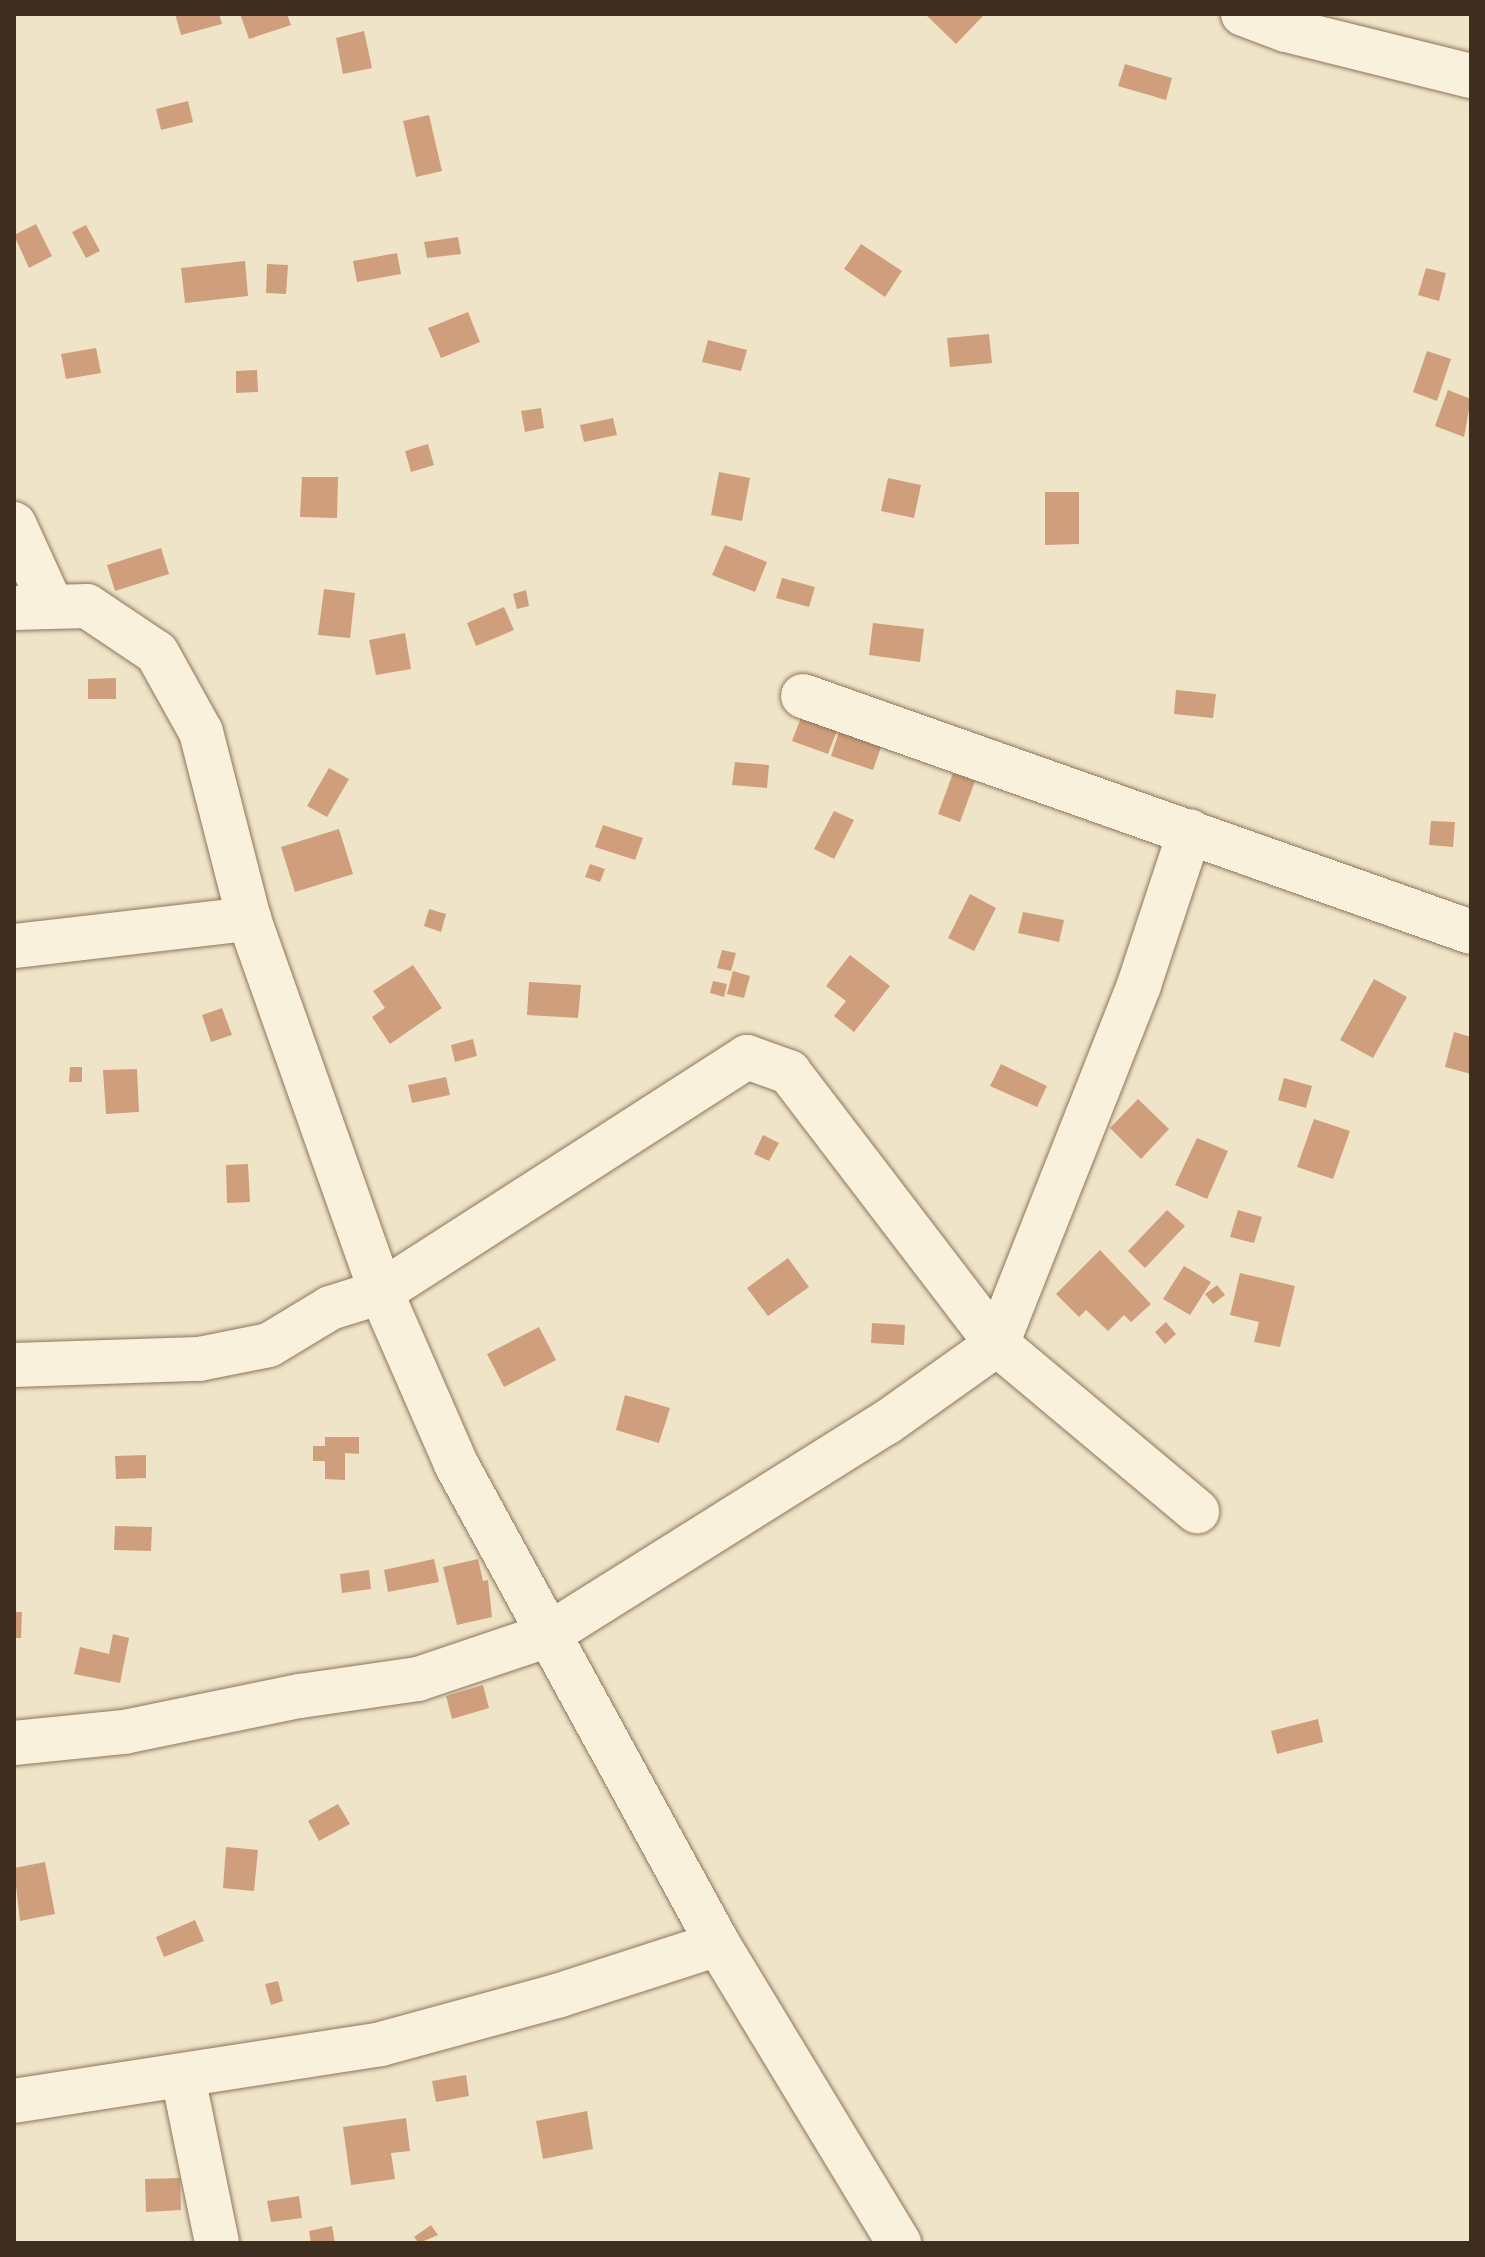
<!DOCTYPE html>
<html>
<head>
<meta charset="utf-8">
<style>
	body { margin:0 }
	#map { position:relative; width:1485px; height:2257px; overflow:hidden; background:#f0e4c8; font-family:Spectral,serif }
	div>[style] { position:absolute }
	.building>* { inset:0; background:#cf9f7d }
	.roads { filter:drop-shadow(0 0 2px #8d765c) drop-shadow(0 0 2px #8d765c) }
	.minor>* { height:44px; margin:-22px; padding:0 22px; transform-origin:22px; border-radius:22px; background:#faf1dc }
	span { translate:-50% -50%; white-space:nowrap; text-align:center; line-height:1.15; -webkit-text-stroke:6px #f7eed8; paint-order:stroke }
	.frame { position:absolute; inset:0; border:16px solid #3d2e20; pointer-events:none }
</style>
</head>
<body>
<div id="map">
	<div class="building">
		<div style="clip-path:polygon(175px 14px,219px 14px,222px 24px,181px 35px)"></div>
		<div style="clip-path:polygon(240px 14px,287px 14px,291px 25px,249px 39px)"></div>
		<div style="clip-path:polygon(925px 14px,985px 14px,956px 44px)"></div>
		<div style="clip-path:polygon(364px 31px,372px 68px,343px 74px,336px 38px)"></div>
		<div style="clip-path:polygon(1125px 64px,1172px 78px,1166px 100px,1118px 86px)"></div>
		<div style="clip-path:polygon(188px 101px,193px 122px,161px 130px,156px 109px)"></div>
		<div style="clip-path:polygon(429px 115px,442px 171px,416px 177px,403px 121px)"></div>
		<div style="clip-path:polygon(36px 224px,52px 256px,29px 268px,14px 235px)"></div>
		<div style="clip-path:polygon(86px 225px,100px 251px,86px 258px,72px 232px)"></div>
		<div style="clip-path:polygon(458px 237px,461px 254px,427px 258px,424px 242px)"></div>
		<div style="clip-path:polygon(861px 244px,902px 271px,885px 297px,844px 269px)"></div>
		<div style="clip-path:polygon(397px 253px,401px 274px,357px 282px,353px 261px)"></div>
		<div style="clip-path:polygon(245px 261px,248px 296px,185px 303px,181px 268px)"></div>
		<div style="clip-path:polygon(267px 264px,288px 265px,286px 294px,266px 293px)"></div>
		<div style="clip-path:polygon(1426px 268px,1446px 273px,1439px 301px,1418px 295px)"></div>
		<div style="clip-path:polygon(468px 312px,480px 342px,441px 358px,428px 328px)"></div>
		<div style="clip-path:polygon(989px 334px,992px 363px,950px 367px,947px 338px)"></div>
		<div style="clip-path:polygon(708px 340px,747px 350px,741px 371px,702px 362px)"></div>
		<div style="clip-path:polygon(96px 348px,101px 373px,66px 379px,61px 354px)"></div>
		<div style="clip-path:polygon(1427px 351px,1451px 359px,1437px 401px,1413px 392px)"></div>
		<div style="clip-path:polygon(257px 370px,258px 392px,236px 393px,236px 371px)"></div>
		<div style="clip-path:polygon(1448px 390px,1471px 399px,1464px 437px,1435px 426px)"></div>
		<div style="clip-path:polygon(541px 408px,544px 428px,525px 432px,521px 411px)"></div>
		<div style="clip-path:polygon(613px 418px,617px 435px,584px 442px,580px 425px)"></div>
		<div style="clip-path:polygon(428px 444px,434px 465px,411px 472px,405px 451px)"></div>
		<div style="clip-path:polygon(719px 472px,750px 478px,742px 521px,711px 515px)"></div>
		<div style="clip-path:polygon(302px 477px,338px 477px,337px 518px,300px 517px)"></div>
		<div style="clip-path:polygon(888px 478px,921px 485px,914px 518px,881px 511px)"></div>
		<div style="clip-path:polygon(1045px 492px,1079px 492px,1079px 544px,1045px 545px)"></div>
		<div style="clip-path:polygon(725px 545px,767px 562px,755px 592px,712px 575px)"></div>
		<div style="clip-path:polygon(161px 548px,169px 574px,115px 591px,107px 565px)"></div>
		<div style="clip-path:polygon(782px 578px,815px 587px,809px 607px,776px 598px)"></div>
		<div style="clip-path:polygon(324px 589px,355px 593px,350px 638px,318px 635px)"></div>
		<div style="clip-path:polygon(526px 590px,529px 606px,517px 609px,513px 594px)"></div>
		<div style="clip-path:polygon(504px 607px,514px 630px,476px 646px,467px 623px)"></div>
		<div style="clip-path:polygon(873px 623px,924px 629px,920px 662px,869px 655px)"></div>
		<div style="clip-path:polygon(405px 633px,411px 669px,376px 675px,369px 640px)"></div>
		<div style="clip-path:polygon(116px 678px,116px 699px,88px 699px,88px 679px)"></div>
		<div style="clip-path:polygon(1176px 690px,1216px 694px,1213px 718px,1174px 714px)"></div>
		<div style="clip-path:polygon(802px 715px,838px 728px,828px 754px,792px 741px)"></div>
		<div style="clip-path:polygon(839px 732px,881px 747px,873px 770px,831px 756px)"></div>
		<div style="clip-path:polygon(735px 762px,769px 765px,767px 788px,732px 785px)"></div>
		<div style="clip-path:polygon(329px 768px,349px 779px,327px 817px,307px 806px)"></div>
		<div style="clip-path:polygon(953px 773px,975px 781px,960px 822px,938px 814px)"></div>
		<div style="clip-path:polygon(834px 811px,854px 820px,834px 859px,814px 849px)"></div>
		<div style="clip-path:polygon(1431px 821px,1455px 822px,1453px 847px,1429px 845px)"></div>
		<div style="clip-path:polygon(603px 825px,643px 838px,635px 860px,595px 847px)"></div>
		<div style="clip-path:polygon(339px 829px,353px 874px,295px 892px,281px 847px)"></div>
		<div style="clip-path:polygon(590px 864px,605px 869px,600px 882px,585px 877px)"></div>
		<div style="clip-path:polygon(970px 894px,996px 908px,974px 951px,948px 938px)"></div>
		<div style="clip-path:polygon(429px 909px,446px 914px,441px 932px,424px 926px)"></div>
		<div style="clip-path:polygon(1023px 912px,1064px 920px,1059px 942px,1018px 933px)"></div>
		<div style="clip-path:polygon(722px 950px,736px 953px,731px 971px,717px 968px)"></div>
		<div style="clip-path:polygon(850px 955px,890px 986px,854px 1032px,834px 1016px,846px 1001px,826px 986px)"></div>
		<div style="clip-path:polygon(413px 965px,442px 1008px,390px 1044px,372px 1017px,385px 1008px,373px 991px)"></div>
		<div style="clip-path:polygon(733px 971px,750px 976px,744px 998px,727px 994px)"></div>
		<div style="clip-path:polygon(1374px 979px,1407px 997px,1373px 1058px,1340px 1040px)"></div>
		<div style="clip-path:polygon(713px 981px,727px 984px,724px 997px,710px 993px)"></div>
		<div style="clip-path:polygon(529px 982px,581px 985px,578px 1018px,527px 1015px)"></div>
		<div style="clip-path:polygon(222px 1008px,232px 1035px,211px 1042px,202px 1015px)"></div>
		<div style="clip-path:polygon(1454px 1032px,1471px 1037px,1471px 1074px,1445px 1067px)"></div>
		<div style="clip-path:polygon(473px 1039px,477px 1056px,455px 1062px,451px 1045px)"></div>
		<div style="clip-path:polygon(1001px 1064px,1047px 1086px,1037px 1107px,990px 1086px)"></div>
		<div style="clip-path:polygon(70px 1067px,82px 1067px,82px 1082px,69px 1082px)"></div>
		<div style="clip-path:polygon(137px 1069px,139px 1112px,106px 1114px,103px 1070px)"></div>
		<div style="clip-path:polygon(446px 1077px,450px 1095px,412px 1103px,408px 1085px)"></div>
		<div style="clip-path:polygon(1284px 1078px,1312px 1086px,1306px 1108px,1278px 1100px)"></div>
		<div style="clip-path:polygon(1138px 1099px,1169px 1129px,1141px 1159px,1110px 1128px)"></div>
		<div style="clip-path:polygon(1314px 1119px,1350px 1131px,1333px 1179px,1297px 1167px)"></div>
		<div style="clip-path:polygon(763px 1135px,779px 1143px,769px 1161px,754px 1154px)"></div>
		<div style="clip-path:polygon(1197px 1138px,1228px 1151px,1207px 1199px,1175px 1185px)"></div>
		<div style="clip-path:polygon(248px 1164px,250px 1202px,227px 1203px,226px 1165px)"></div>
		<div style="clip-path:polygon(1167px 1210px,1185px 1226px,1145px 1268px,1128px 1251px)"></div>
		<div style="clip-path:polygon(1238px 1210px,1262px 1217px,1254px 1243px,1230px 1237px)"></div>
		<div style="clip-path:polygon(1100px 1250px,1151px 1304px,1131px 1322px,1124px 1315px,1108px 1331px,1086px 1310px,1079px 1317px,1056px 1294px)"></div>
		<div style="clip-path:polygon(788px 1258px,809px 1287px,768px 1316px,747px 1288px)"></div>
		<div style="clip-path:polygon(1184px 1266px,1211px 1282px,1190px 1315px,1163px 1299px)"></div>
		<div style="clip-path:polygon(1240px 1273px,1295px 1286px,1280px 1347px,1254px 1342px,1259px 1322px,1230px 1315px)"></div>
		<div style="clip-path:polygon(1217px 1285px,1225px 1295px,1213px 1304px,1205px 1294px)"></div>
		<div style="clip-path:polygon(1166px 1322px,1176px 1334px,1165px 1344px,1155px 1332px)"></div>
		<div style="clip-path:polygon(872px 1323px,905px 1325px,904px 1345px,871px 1343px)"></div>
		<div style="clip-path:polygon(539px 1327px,556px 1360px,504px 1387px,487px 1354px)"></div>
		<div style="clip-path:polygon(625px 1395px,670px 1408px,659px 1443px,616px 1430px)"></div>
		<div style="clip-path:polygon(325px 1437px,359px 1437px,359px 1454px,345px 1453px,345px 1480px,325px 1479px,325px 1461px,313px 1461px,313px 1446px,325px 1446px)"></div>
		<div style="clip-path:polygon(146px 1455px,146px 1478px,116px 1479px,115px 1456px)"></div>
		<div style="clip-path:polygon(115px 1526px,152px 1527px,151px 1551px,114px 1550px)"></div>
		<div style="clip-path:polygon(434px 1559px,439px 1582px,388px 1592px,384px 1570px)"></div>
		<div style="clip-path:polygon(478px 1559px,483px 1581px,488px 1580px,492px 1617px,457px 1625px,443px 1567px)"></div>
		<div style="clip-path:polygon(369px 1570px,371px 1589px,342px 1593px,340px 1574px)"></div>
		<div style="clip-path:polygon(14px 1612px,22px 1612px,21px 1638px,14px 1638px)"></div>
		<div style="clip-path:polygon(113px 1634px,129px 1638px,120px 1683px,74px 1674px,80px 1647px,109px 1654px)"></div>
		<div style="clip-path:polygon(483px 1685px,489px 1708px,452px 1719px,446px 1696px)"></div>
		<div style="clip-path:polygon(1318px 1719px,1323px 1742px,1277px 1754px,1271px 1731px)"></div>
		<div style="clip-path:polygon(338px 1804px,350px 1824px,319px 1841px,308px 1821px)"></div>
		<div style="clip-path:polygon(226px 1847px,258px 1850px,254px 1891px,223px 1888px)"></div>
		<div style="clip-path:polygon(45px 1862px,55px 1914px,20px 1921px,14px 1868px)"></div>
		<div style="clip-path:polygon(195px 1920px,204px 1941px,164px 1957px,156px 1937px)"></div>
		<div style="clip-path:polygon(278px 1981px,283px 2001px,271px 2005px,265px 1984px)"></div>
		<div style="clip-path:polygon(466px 2075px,469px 2096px,436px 2102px,432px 2081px)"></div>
		<div style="clip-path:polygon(587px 2111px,593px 2149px,543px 2159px,536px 2121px)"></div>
		<div style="clip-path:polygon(406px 2118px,410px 2151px,391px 2153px,395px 2179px,351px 2185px,343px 2127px)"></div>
		<div style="clip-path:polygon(180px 2178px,181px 2210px,146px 2212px,145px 2179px)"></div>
		<div style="clip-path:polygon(299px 2196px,302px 2218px,271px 2222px,267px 2201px)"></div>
		<div style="clip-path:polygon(431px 2225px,438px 2235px,419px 2243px,414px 2237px)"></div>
		<div style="clip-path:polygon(332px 2226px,335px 2243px,311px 2243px,309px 2231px)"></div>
	</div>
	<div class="roads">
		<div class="minor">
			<div style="left:1243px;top:14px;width:46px;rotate:20.4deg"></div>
			<div style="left:1286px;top:30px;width:191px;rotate:14deg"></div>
			<div style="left:14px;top:524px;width:91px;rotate:65.4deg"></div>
			<div style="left:14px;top:608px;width:73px;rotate:-1.6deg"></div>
			<div style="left:87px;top:606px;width:84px;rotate:33.9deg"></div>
			<div style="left:157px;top:653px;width:90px;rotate:60.9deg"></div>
			<div style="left:201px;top:732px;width:193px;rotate:75.6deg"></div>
			<div style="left:249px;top:919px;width:396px;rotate:70.5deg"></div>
			<div style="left:381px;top:1292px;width:188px;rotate:66.4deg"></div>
			<div style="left:456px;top:1464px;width:547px;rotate:61.37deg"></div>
			<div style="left:718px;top:1944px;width:350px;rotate:58.8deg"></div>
			<div style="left:803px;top:696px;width:708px;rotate:19.46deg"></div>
			<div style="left:14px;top:946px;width:237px;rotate:-6.6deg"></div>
			<div style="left:14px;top:1365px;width:185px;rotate:-1.9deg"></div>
			<div style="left:199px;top:1359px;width:71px;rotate:-11.3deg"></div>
			<div style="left:269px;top:1345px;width:71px;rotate:-31.2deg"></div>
			<div style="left:330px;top:1308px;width:53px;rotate:-17.4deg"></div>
			<div style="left:381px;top:1292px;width:435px;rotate:-32.7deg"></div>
			<div style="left:747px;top:1057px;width:45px;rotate:19.7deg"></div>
			<div style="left:789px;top:1072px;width:342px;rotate:52.6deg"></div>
			<div style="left:997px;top:1344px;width:261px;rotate:39.9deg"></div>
			<div style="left:14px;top:1743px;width:111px;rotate:-5.7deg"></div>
			<div style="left:124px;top:1732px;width:180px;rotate:-11.6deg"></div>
			<div style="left:300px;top:1696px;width:119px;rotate:-8.2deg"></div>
			<div style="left:418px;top:1679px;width:135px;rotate:-18.6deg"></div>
			<div style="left:546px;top:1636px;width:401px;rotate:-32.1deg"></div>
			<div style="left:886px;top:1423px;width:136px;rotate:-35.4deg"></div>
			<div style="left:997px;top:1344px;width:386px;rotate:-68.4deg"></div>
			<div style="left:1139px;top:985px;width:162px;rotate:-71.7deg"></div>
			<div style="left:183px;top:2077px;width:169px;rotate:78.4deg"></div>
			<div style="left:14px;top:2101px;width:371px;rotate:-8.8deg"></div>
			<div style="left:381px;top:2044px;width:182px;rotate:-15.3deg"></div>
			<div style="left:557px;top:1996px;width:169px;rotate:-17.9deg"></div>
		</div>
	</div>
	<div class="frame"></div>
</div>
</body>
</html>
